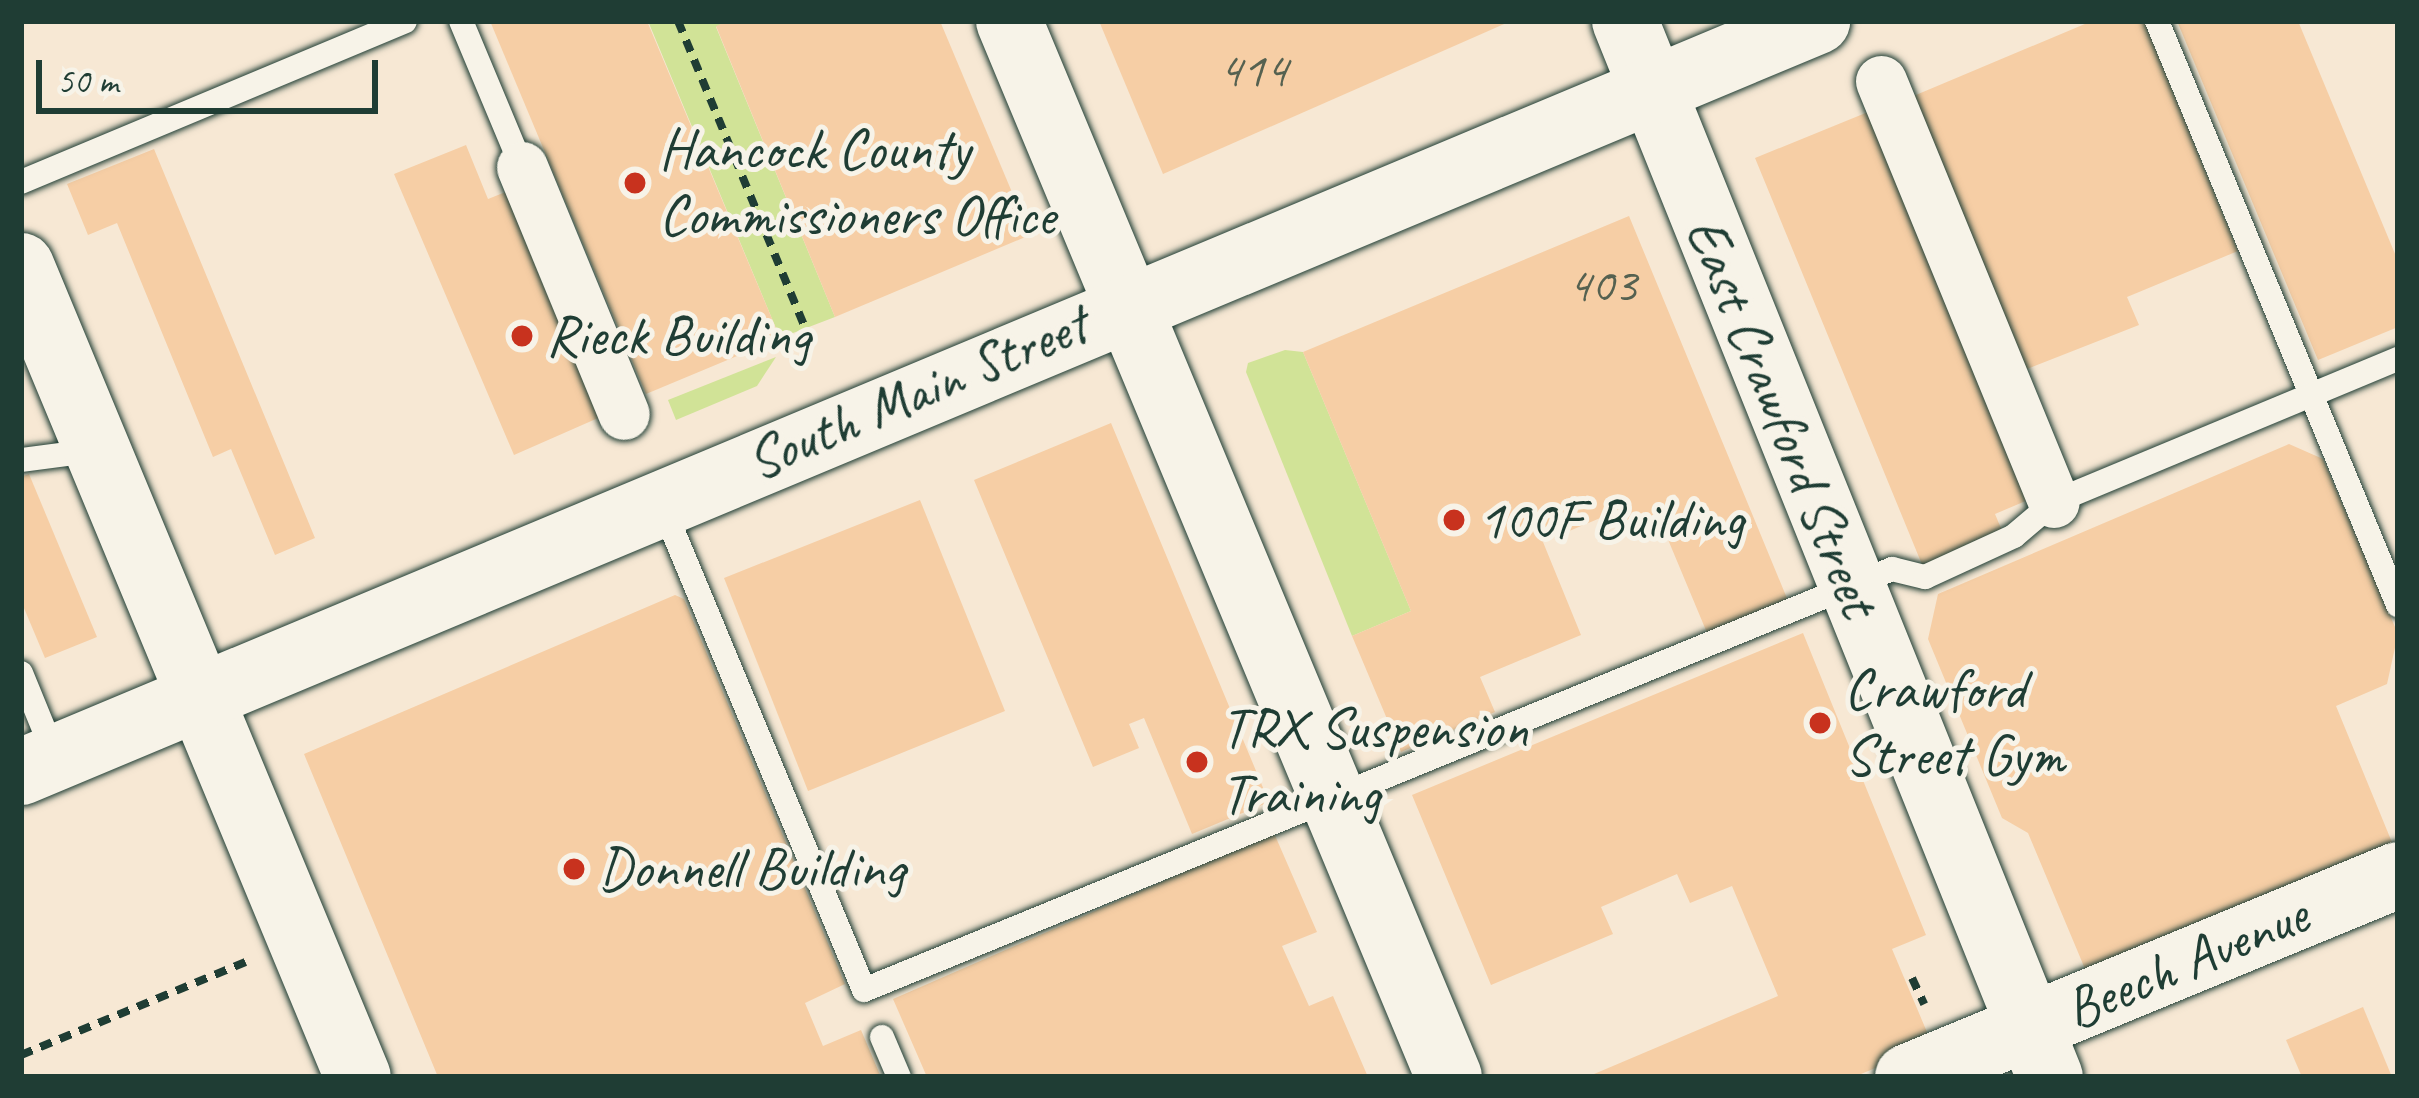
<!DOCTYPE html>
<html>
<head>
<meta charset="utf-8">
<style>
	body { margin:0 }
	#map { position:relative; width:2419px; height:1098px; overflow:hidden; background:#f7f3e8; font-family:Caveat,sans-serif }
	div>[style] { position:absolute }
	.built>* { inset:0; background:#f7e8d4 }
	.green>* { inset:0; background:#d1e397 }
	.building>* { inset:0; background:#f6cea5 }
	.path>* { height:8px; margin-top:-4px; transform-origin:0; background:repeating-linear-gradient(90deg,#1f3d34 0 12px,transparent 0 21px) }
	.roads { filter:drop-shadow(0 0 3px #1f3d34) drop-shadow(0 0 3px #1f3d34) }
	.lane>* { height:24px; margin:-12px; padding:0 12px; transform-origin:12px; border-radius:12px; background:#f7f3e8 }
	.street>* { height:51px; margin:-25.5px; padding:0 25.5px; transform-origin:25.5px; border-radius:25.5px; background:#f7f3e8 }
	.secondary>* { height:66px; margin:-33px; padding:0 33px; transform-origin:33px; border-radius:33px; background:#f7f3e8 }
	.primary>* { height:66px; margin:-33px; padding:0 33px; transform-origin:33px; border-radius:33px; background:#f7f3e8 }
	.dots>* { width:33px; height:33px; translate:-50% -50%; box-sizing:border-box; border:6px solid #f7f3e8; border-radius:50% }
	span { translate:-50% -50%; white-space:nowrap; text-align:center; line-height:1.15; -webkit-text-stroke:10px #f7f3e8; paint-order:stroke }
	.number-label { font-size:51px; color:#556150 }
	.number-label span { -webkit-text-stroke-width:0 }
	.poi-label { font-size:57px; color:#1f3d34 }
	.left { translate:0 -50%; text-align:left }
	.street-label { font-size:57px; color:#1f3d34 }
	.frame { position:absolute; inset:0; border:24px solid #1f3d34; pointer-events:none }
	.scale { position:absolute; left:36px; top:60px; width:342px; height:54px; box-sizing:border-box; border:6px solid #1f3d34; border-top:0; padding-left:15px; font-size:36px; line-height:42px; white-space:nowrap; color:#1f3d34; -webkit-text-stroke:9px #f7f3e8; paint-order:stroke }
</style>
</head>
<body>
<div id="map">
	<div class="built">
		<div style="clip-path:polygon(21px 21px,2398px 21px,2398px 1077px,21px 1077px)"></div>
	</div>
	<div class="green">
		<div style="clip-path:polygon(648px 21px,728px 21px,716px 27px,835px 317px,780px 338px)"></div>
		<div style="clip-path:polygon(1285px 350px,1303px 352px,1411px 611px,1352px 636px,1246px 372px,1248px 363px)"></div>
		<div style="clip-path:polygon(776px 357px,757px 386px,676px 420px,668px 400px)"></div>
	</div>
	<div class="building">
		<div style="clip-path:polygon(490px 21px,647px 21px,780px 338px,646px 394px)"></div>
		<div style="clip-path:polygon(728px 21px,940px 21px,1030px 235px,835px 317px,716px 26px)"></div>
		<div style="clip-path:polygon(1099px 21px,1511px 21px,1163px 174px)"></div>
		<div style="clip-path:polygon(2092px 21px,2144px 21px,2238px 251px,2127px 297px,2139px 325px,2017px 373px,1904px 100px)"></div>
		<div style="clip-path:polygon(2177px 21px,2298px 21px,2398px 261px,2398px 327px,2318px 360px)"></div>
		<div style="clip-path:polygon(1868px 112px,2028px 500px,1995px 514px,2003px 533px,1923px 567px,1755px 158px)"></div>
		<div style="clip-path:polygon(466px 145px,488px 199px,521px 186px,614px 411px,514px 455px,394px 174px)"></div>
		<div style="clip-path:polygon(154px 149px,315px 538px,275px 555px,231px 449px,213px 457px,117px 223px,88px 235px,67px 184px)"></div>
		<div style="clip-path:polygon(1629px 216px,1791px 608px,1710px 640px,1659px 518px,1626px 531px,1617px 511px,1543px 542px,1581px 635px,1480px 677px,1495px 712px,1401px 752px,1352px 636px,1411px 611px,1303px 352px)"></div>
		<div style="clip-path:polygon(1111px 423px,1269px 802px,1192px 834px,1144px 718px,1129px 724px,1139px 748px,1093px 767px,974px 480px)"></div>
		<div style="clip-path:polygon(2289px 444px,2323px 459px,2398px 634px,2387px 684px,2336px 706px,2398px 857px,2093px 988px,2028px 833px,2002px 818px,1928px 639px,1938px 594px)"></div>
		<div style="clip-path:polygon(29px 474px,97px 637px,45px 658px,21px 601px,21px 477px)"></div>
		<div style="clip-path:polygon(920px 500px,1005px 711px,808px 791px,724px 578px)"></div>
		<div style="clip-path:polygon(675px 595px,684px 599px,845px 984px,805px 1003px,823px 1046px,861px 1030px,881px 1077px,438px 1077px,304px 754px)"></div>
		<div style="clip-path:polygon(1803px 633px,1926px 935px,1892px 949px,1932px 1044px,1854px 1077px,1587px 1077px,1778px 996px,1732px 886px,1690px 903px,1677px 874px,1601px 907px,1613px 934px,1491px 985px,1412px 795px)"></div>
		<div style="clip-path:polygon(1274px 833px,1317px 932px,1282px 946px,1309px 1006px,1333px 996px,1368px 1077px,927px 1077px,893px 999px)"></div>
		<div style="clip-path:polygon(2363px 1007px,2392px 1077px,2302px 1077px,2286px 1040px)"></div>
	</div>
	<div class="path">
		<div style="left:678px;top:21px;width:340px;rotate:67.5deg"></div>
		<div style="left:1912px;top:978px;width:29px;rotate:65deg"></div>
		<div style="left:21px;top:1055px;width:243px;rotate:-22.5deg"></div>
	</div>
	<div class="roads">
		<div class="lane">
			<div style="left:461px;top:21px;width:158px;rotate:67.3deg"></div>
			<div style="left:2157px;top:21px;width:632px;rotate:67.58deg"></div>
			<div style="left:21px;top:182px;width:416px;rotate:-22.7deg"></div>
			<div style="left:21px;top:460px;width:70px;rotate:-7.4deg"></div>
			<div style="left:662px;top:505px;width:525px;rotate:67.39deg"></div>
			<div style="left:864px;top:990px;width:1111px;rotate:-22.27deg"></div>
			<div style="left:1892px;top:569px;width:34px;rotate:14deg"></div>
			<div style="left:1925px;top:577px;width:98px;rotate:-24.7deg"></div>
			<div style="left:2014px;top:536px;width:52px;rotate:-40.4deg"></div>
			<div style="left:2054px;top:502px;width:373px;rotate:-22.6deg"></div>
			<div style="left:21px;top:673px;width:87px;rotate:67.8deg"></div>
			<div style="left:882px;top:1037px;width:43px;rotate:67deg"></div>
		</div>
		<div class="street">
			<div style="left:1881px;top:81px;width:455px;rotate:67.7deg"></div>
			<div style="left:522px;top:167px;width:267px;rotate:67.6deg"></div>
		</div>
		<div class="secondary">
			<div style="left:1009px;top:21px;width:1144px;rotate:67.38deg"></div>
			<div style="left:1625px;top:21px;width:1138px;rotate:68.08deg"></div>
			<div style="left:21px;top:266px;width:878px;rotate:67.44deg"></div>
			<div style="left:1908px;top:1077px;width:530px;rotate:-22.4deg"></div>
		</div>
		<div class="primary">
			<div style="left:21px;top:772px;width:1947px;rotate:-22.69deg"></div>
		</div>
	</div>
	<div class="dots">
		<div style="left:635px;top:183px;background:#c8321e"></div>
		<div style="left:522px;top:336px;background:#c8321e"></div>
		<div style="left:1454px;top:520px;background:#c8321e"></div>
		<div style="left:1820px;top:723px;background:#c8321e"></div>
		<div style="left:1197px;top:762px;background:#c8321e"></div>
		<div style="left:574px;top:869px;background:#c8321e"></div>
	</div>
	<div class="number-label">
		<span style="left:1253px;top:69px">414</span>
		<span style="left:1602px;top:284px">403</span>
	</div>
	<div class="poi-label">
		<span class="left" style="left:659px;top:183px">Hancock County<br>Commissioners Office</span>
		<span class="left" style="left:546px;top:336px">Rieck Building</span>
		<span class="left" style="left:1478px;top:520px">100F Building</span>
		<span class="left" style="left:1844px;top:723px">Crawford<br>Street Gym</span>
		<span class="left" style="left:1221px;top:762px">TRX Suspension<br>Training</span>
		<span class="left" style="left:598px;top:869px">Donnell Building</span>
	</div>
	<div class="street-label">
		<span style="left:917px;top:393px;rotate:-23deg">South Main Street</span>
		<span style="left:1782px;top:417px;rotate:68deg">East Crawford Street</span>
		<span style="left:2186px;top:962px;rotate:-23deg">Beech Avenue</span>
	</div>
	<div class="frame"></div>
	<div class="scale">50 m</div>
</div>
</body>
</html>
